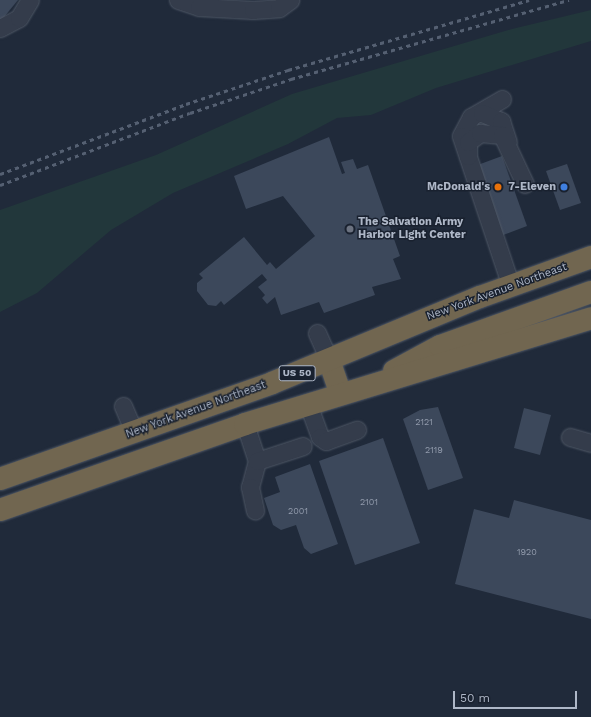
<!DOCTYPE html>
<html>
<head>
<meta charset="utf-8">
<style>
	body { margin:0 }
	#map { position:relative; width:591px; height:717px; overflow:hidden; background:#202a3a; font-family:"Work Sans",sans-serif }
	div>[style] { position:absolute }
	.green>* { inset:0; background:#22373b }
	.building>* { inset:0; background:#3c485b }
	.roads { filter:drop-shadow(0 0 1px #4e5765) drop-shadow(0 0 1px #4e5765) }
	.minor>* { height:17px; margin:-8.5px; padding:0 8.5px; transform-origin:8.5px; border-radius:8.5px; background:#343c4b }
	.highway>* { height:22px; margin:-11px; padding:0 11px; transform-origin:11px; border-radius:11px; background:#716650 }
	.rail>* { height:3px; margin-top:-1.5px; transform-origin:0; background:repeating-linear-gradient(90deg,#556072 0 4px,transparent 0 8px) }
	.dots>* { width:11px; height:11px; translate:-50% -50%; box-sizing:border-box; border:2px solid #19212f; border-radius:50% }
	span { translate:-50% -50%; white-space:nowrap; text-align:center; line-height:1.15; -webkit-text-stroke:3px #19212f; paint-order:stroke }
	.number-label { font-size:9px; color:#929bac }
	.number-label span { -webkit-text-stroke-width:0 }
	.shield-label span { padding:1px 3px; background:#19212f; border:1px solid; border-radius:3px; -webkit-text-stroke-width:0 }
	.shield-label { font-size:10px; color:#aeb7c7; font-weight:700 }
	.poi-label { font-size:11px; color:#aeb7c7; font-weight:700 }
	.right { translate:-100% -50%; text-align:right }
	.left { translate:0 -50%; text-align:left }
	.street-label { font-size:11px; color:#aeb7c7 }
	.scale { position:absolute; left:453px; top:691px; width:124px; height:18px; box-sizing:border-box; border:2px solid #aeb7c7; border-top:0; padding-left:5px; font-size:12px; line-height:14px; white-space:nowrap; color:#aeb7c7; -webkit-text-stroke:3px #19212f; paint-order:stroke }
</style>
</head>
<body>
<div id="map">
	<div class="green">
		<div style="clip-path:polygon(591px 10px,591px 41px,436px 88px,371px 115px,337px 118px,288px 144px,173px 193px,111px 230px,37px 293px,0 312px,0 210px,156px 155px,292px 94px,512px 29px)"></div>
	</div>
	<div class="building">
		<div style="clip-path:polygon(0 0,18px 0,0 22px)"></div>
		<div style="clip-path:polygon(329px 137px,342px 174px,345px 173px,341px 162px,353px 159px,357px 169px,368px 165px,400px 256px,393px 259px,401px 279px,372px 287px,375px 295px,324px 313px,319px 302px,281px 315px,275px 297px,267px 304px,262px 298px,265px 295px,258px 287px,267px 280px,262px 274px,224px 305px,221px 301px,216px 306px,208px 305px,197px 291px,197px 283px,203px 278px,199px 274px,244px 237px,267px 265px,270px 262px,276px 269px,315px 236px,283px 196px,246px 209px,234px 176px)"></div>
		<div style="clip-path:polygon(502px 156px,527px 226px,503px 235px,475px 166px)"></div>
		<div style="clip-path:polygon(567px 164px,581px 203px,560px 210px,546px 171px)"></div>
		<div style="clip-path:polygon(438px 407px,463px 478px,428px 490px,403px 419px,420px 410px)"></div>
		<div style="clip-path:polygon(524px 408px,551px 415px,540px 455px,514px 448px)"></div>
		<div style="clip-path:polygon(383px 438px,420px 543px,355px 565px,319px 461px)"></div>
		<div style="clip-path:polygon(310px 464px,338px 544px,311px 554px,304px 548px,296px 525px,281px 530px,273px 525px,264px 498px,280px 492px,275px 477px)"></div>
		<div style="clip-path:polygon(514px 500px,591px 520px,591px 619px,455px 584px,474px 509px,509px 518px)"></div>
	</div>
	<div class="roads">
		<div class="minor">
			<div style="left:178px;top:0;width:22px;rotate:18deg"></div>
			<div style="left:199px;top:7px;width:54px;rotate:3.2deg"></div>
			<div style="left:253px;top:10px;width:26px;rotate:-4deg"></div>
			<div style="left:279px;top:8px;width:14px;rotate:-36deg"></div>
			<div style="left:0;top:28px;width:21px;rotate:-28deg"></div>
			<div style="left:19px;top:18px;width:21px;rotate:-59deg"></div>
			<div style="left:502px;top:99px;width:36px;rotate:150deg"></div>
			<div style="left:471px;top:117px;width:21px;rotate:118deg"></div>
			<div style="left:461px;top:136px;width:158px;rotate:71.6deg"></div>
			<div style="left:482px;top:113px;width:21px;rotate:23deg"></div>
			<div style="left:501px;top:121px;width:22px;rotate:72deg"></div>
			<div style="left:468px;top:156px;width:14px;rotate:-90deg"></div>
			<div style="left:468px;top:142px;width:15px;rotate:-37deg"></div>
			<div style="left:480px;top:133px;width:22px;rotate:5deg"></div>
			<div style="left:502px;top:135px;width:54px;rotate:64.9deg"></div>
			<div style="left:317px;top:333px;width:30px;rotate:66deg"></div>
			<div style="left:308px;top:404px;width:35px;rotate:70deg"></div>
			<div style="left:320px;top:437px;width:7px;rotate:34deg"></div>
			<div style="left:326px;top:441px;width:33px;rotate:-20deg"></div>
			<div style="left:123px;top:406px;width:28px;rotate:67deg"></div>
			<div style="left:245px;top:424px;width:39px;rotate:72deg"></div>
			<div style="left:257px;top:461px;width:27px;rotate:105deg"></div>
			<div style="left:250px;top:487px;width:24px;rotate:78deg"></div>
			<div style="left:570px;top:437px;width:22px;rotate:16deg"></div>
			<div style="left:257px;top:461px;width:48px;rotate:-18.1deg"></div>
		</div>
		<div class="highway">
			<div style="left:329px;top:360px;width:36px;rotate:71deg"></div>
			<div style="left:394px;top:371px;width:52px;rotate:-28.5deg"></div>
			<div style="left:440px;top:346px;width:160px;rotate:-19.7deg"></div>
			<div style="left:0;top:479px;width:288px;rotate:-19.4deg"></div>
			<div style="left:272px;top:383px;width:225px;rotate:-22.5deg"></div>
			<div style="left:480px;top:297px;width:118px;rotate:-19.8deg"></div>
			<div style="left:0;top:510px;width:260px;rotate:-19.3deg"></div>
			<div style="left:245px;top:424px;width:362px;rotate:-17deg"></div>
		</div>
	</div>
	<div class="rail">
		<div style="left:0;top:174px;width:199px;rotate:-20.6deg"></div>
		<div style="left:186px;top:104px;width:108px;rotate:-18.4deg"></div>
		<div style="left:288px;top:70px;width:251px;rotate:-16.2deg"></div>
		<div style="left:0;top:185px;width:203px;rotate:-20.8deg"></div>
		<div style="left:190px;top:113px;width:107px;rotate:-18.6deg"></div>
		<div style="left:291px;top:79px;width:289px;rotate:-15.9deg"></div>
	</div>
	<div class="dots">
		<div style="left:498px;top:187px;background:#e8710a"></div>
		<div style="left:564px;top:187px;background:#3f7fe0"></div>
		<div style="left:350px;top:229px;background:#6b7280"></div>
	</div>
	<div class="number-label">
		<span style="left:424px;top:422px">2121</span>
		<span style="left:434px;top:450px">2119</span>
		<span style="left:369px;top:502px">2101</span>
		<span style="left:298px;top:511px">2001</span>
		<span style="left:527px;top:552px">1920</span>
	</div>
	<div class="shield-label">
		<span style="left:297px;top:373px">US 50</span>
	</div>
	<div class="poi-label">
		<span class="right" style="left:490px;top:187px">McDonald's</span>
		<span class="right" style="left:556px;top:187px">7-Eleven</span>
		<span class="left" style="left:358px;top:229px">The Salvation Army<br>Harbor Light Center</span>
	</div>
	<div class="street-label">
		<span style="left:497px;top:292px;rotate:-20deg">New York Avenue Northeast</span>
		<span style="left:196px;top:410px;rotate:-20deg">New York Avenue Northeast</span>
	</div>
	<div class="scale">50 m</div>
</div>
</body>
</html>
